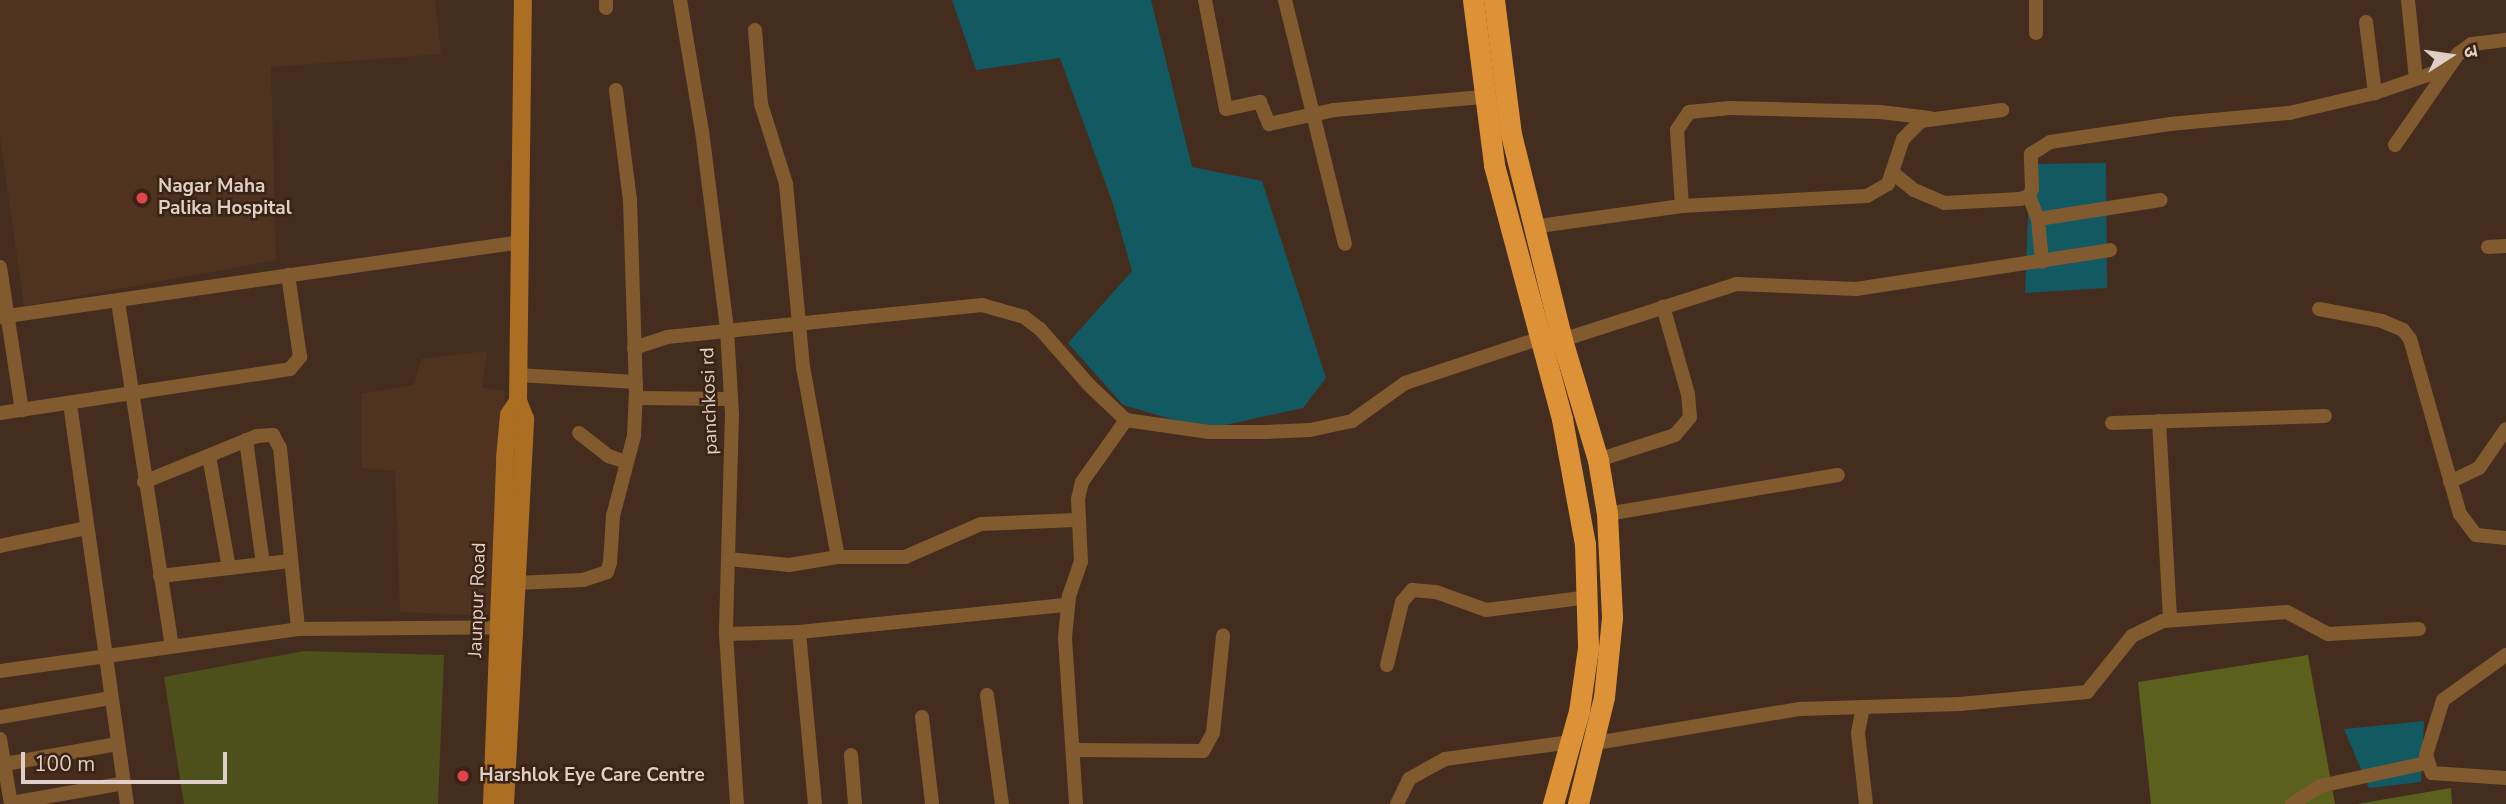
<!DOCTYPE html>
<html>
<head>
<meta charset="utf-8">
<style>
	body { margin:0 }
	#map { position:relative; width:2506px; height:804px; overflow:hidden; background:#442d1e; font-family:"Nunito Sans","Noto Sans Devanagari",sans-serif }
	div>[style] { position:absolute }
	.built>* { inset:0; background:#503220 }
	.green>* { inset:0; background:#4d501b }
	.forest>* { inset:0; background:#5c601d }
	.water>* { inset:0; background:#125962 }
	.street>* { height:14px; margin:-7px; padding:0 7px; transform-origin:7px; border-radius:7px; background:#815a30 }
	.secondary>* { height:18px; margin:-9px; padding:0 9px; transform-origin:9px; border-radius:9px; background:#ac6e23 }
	.highway>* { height:21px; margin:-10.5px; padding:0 10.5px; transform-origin:10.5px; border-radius:10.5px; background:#de9238 }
	.dots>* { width:19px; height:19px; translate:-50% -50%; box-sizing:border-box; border:4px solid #3a2314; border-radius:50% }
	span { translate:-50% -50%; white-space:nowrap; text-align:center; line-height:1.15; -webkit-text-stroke:5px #3a2314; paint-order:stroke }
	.poi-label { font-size:19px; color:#dfcfc6; font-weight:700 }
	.left { translate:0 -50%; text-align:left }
	.street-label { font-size:19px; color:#dfcfc6 }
	.north { position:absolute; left:2415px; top:21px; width:70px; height:70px; -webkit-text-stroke:5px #3a2314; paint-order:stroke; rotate:78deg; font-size:19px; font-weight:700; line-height:28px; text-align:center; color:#dfcfc6 }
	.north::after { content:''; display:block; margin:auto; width:24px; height:32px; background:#dfcfc6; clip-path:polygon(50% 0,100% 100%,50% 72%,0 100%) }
	.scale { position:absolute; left:21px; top:752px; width:206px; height:32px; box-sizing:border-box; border:4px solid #dfcfc6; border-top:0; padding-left:9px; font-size:21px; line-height:24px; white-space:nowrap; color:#dfcfc6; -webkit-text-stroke:5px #3a2314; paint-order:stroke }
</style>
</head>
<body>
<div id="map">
	<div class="built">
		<div style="clip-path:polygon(0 0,435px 0,441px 54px,271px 67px,276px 260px,24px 306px,0 137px)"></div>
		<div style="clip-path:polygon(487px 351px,482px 388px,505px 391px,492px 616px,400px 612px,395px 471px,362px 468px,361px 394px,414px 385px,421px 359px)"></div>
	</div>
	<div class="green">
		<div style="clip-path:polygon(304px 651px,444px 655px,438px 804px,184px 804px,164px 677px)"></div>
	</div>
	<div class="forest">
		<div style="clip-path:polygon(2308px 655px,2335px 804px,2151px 804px,2138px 682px)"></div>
		<div style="clip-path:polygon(2451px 788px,2452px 804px,2357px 804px)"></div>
	</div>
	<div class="water">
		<div style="clip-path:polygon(952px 0,1151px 0,1192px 167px,1262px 181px,1326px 378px,1303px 408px,1206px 429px,1123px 405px,1068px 343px,1132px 271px,1113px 204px,1060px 58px,976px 70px)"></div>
		<div style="clip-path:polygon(2106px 163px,2107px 288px,2025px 293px,2030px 164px)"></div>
		<div style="clip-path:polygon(2424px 721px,2421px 782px,2369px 788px,2344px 729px)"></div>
	</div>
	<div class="street">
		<div style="left:606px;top:0;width:8px;rotate:90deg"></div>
		<div style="left:680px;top:0;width:133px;rotate:80.5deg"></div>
		<div style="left:702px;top:131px;width:201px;rotate:82.8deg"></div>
		<div style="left:727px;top:330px;width:84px;rotate:86.6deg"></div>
		<div style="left:732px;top:414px;width:220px;rotate:91.6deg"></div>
		<div style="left:726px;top:634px;width:170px;rotate:86.3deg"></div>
		<div style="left:1205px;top:0;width:111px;rotate:79.1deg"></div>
		<div style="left:1226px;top:109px;width:35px;rotate:-12deg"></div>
		<div style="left:1260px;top:102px;width:24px;rotate:68deg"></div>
		<div style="left:1269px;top:124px;width:66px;rotate:-12.2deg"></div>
		<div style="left:1334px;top:110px;width:149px;rotate:-5deg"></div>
		<div style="left:1285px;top:0;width:251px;rotate:76.2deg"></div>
		<div style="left:2408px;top:0;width:79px;rotate:84.2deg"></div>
		<div style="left:2366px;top:22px;width:72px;rotate:82.8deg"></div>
		<div style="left:755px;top:30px;width:74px;rotate:85.4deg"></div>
		<div style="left:761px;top:104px;width:84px;rotate:72.6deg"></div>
		<div style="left:786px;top:184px;width:184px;rotate:84.7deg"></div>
		<div style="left:803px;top:367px;width:193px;rotate:79.6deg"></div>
		<div style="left:2036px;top:33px;width:33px;rotate:-90deg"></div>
		<div style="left:2395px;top:145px;width:111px;rotate:-55.3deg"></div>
		<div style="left:2458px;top:54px;width:17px;rotate:-36deg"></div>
		<div style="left:2472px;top:44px;width:34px;rotate:-7deg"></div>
		<div style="left:1893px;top:173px;width:27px;rotate:39deg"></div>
		<div style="left:1914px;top:190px;width:33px;rotate:23deg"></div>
		<div style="left:1944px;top:203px;width:76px;rotate:-3deg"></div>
		<div style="left:2020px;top:199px;width:9px;rotate:-18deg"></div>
		<div style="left:2029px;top:196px;width:8px;rotate:-67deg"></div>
		<div style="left:2032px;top:189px;width:35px;rotate:-92deg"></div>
		<div style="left:2031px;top:154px;width:22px;rotate:-32deg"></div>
		<div style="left:2050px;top:142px;width:121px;rotate:-8.5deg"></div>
		<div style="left:2170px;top:124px;width:120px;rotate:-5.3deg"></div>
		<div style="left:2289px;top:113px;width:88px;rotate:-13.1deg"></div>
		<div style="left:2375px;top:93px;width:77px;rotate:-18.9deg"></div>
		<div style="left:2029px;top:196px;width:25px;rotate:69deg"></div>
		<div style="left:2038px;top:219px;width:43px;rotate:84.7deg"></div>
		<div style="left:1682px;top:206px;width:76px;rotate:-93.8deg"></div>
		<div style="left:1677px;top:130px;width:22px;rotate:-56deg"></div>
		<div style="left:1689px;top:112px;width:41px;rotate:-5.6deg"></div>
		<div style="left:1730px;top:108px;width:150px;rotate:1.5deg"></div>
		<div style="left:1880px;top:112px;width:50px;rotate:6.8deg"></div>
		<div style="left:2038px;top:219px;width:124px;rotate:-8.8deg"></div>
		<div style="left:1532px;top:227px;width:151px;rotate:-8deg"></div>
		<div style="left:1682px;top:206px;width:185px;rotate:-3.1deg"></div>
		<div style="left:1867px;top:196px;width:24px;rotate:-30deg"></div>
		<div style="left:1888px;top:184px;width:47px;rotate:-71.6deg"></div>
		<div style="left:1903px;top:139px;width:25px;rotate:-45deg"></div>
		<div style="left:1921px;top:121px;width:82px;rotate:-7.7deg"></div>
		<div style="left:2488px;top:247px;width:18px;rotate:-3deg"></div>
		<div style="left:0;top:267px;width:145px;rotate:81.3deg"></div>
		<div style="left:118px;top:302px;width:348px;rotate:81.1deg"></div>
		<div style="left:2319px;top:309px;width:64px;rotate:10.8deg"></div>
		<div style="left:2382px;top:321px;width:23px;rotate:23deg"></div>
		<div style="left:2403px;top:330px;width:11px;rotate:52deg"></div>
		<div style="left:2410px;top:339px;width:182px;rotate:74.1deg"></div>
		<div style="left:2460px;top:514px;width:26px;rotate:53deg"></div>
		<div style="left:2476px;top:535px;width:30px;rotate:6deg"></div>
		<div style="left:0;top:317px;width:526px;rotate:-8.19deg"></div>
		<div style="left:1562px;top:340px;width:183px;rotate:-17.8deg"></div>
		<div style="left:1736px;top:284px;width:120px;rotate:2.4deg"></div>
		<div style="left:1856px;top:289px;width:257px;rotate:-8.7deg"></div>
		<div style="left:634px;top:348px;width:35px;rotate:-18deg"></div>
		<div style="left:667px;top:337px;width:317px;rotate:-5.8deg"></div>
		<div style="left:982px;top:305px;width:44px;rotate:15.9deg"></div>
		<div style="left:1024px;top:317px;width:20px;rotate:37deg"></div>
		<div style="left:1040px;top:329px;width:74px;rotate:48.8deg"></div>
		<div style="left:1089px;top:385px;width:51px;rotate:43.4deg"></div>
		<div style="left:1126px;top:420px;width:84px;rotate:8.2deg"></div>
		<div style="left:1209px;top:432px;width:57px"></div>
		<div style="left:1266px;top:432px;width:44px;rotate:-2.6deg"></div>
		<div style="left:1310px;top:430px;width:43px;rotate:-12.1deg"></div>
		<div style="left:1352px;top:421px;width:65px;rotate:-35.6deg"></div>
		<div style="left:1405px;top:383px;width:140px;rotate:-18.3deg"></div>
		<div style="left:518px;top:375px;width:118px;rotate:3.4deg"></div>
		<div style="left:636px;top:398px;width:95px;rotate:0.6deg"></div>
		<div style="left:70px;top:404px;width:404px;rotate:81.9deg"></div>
		<div style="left:0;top:413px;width:293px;rotate:-8.6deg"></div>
		<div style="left:290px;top:369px;width:16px;rotate:-50deg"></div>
		<div style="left:300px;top:357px;width:83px;rotate:-98.3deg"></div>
		<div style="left:2159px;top:421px;width:199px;rotate:86.8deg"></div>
		<div style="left:2112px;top:423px;width:213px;rotate:-1.9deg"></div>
		<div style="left:579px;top:433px;width:37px;rotate:38deg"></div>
		<div style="left:608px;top:456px;width:19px;rotate:18deg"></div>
		<div style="left:246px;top:440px;width:125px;rotate:82.2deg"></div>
		<div style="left:209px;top:456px;width:114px;rotate:79.9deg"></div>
		<div style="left:1598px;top:460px;width:81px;rotate:-18deg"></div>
		<div style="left:1675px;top:435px;width:23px;rotate:-50deg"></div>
		<div style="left:1690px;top:417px;width:23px;rotate:-95deg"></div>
		<div style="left:1688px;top:394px;width:91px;rotate:-105.9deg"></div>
		<div style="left:144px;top:482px;width:122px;rotate:-22.2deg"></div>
		<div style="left:257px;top:436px;width:16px;rotate:-4deg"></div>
		<div style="left:273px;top:435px;width:15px;rotate:62deg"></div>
		<div style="left:280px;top:448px;width:182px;rotate:84.3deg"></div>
		<div style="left:2450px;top:482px;width:32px;rotate:-26deg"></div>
		<div style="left:2479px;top:468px;width:47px;rotate:-55.3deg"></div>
		<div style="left:1607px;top:514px;width:234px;rotate:-9.6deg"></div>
		<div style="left:0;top:546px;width:89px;rotate:-11.7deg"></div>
		<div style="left:728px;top:559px;width:61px;rotate:5.6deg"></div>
		<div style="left:789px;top:565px;width:50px;rotate:-9.3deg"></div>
		<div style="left:838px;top:557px;width:67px"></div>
		<div style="left:905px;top:557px;width:83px;rotate:-23.5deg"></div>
		<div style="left:981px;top:524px;width:95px;rotate:-2.4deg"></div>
		<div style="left:160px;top:576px;width:131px;rotate:-6.6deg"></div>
		<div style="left:516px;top:583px;width:67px;rotate:-2.6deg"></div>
		<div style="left:583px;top:580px;width:25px;rotate:-18deg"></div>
		<div style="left:607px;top:572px;width:9px;rotate:-72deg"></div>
		<div style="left:610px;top:563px;width:47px;rotate:-86.3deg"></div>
		<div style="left:613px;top:516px;width:83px;rotate:-75.3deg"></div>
		<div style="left:634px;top:436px;width:45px;rotate:-87.5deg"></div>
		<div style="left:636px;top:391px;width:191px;rotate:-91.8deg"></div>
		<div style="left:630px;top:200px;width:111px;rotate:-97.3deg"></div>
		<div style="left:799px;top:632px;width:173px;rotate:84.7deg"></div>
		<div style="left:726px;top:634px;width:73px;rotate:-1.6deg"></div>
		<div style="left:799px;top:632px;width:269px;rotate:-5.8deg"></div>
		<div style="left:2506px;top:655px;width:77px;rotate:144.5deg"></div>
		<div style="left:2443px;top:700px;width:58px;rotate:107.2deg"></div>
		<div style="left:2426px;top:755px;width:19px;rotate:72deg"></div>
		<div style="left:2432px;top:773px;width:74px;rotate:3.9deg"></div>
		<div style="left:1387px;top:665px;width:65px;rotate:-76.6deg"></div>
		<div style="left:1402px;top:602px;width:16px;rotate:-50deg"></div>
		<div style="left:1412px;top:590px;width:24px;rotate:5deg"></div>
		<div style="left:1436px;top:592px;width:53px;rotate:19.8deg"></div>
		<div style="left:1486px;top:610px;width:104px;rotate:-7.2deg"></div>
		<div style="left:0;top:671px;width:301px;rotate:-8deg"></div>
		<div style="left:298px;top:629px;width:209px;rotate:-0.5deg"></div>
		<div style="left:987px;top:695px;width:110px;rotate:82.2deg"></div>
		<div style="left:1863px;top:707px;width:26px;rotate:101deg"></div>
		<div style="left:1858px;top:733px;width:71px;rotate:83.6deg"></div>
		<div style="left:0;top:717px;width:113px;rotate:-9.7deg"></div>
		<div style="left:922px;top:717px;width:88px;rotate:83.4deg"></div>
		<div style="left:0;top:739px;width:66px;rotate:80.4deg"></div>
		<div style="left:1596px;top:743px;width:207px;rotate:-9.5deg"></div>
		<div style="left:1800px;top:709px;width:160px;rotate:-1.8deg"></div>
		<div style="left:1960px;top:704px;width:128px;rotate:-5.4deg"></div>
		<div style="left:2087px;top:692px;width:72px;rotate:-51.2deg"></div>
		<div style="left:2132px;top:636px;width:34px;rotate:-26deg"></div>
		<div style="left:2163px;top:621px;width:124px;rotate:-4.2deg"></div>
		<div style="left:2287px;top:612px;width:47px;rotate:28.2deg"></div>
		<div style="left:2328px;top:634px;width:91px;rotate:-3.1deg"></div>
		<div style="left:1075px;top:750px;width:128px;rotate:0.4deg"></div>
		<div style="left:1203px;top:751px;width:21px;rotate:-61deg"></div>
		<div style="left:1213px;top:733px;width:98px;rotate:-84.1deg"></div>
		<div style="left:851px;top:755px;width:49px;rotate:85.3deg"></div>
		<div style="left:5px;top:764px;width:114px;rotate:-10.1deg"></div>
		<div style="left:11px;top:803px;width:115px;rotate:-10deg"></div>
		<div style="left:1076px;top:804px;width:167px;rotate:-93.8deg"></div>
		<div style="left:1065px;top:637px;width:41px;rotate:-84.4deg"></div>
		<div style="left:1069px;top:596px;width:36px;rotate:-71deg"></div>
		<div style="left:1081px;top:562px;width:63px;rotate:-92.7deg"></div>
		<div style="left:1078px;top:499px;width:17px;rotate:-77deg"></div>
		<div style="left:1082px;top:482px;width:76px;rotate:-54.6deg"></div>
		<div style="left:1397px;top:804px;width:28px;rotate:-64deg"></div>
		<div style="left:1409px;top:779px;width:41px;rotate:-29.1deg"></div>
		<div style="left:1445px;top:759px;width:127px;rotate:-7.7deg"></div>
		<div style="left:2292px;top:804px;width:33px;rotate:-33deg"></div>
		<div style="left:2320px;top:786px;width:108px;rotate:-12.2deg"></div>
	</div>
	<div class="secondary">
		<div style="left:492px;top:804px;width:345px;rotate:-87.8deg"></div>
		<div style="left:505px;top:459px;width:44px;rotate:-84.8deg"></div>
		<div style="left:509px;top:415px;width:17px;rotate:-57deg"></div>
		<div style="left:505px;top:804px;width:386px;rotate:-87deg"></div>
		<div style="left:525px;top:419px;width:19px;rotate:-111deg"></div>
		<div style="left:518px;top:401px;width:401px;rotate:-89.3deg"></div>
	</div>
	<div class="highway">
		<div style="left:1473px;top:0;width:166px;rotate:82.7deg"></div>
		<div style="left:1494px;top:165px;width:263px;rotate:75deg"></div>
		<div style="left:1562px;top:419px;width:127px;rotate:79.6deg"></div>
		<div style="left:1585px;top:544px;width:104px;rotate:88.3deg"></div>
		<div style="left:1588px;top:648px;width:64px;rotate:98.1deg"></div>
		<div style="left:1579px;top:711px;width:97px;rotate:105.6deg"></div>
		<div style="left:1494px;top:0;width:135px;rotate:82.8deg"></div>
		<div style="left:1511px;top:134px;width:212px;rotate:76.1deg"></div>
		<div style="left:1562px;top:340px;width:125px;rotate:73.3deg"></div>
		<div style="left:1598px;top:460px;width:55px;rotate:80.5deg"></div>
		<div style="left:1607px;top:514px;width:104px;rotate:87.2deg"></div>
		<div style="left:1612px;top:618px;width:79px;rotate:95.8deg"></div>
		<div style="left:1604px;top:697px;width:110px;rotate:103.7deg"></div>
	</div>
	<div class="dots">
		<div style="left:142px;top:198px;background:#e0444e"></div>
		<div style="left:463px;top:776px;background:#e0444e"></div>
	</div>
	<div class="poi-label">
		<span class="left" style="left:158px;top:198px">Nagar Maha<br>Palika Hospital</span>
		<span class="left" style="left:479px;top:776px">Harshlok Eye Care Centre</span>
	</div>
	<div class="street-label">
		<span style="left:710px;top:401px;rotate:-92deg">panchkosi rd</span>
		<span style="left:478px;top:600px;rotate:-88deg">Jaunpur Road</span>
	</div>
	<div class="north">उ</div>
	<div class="scale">100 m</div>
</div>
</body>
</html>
